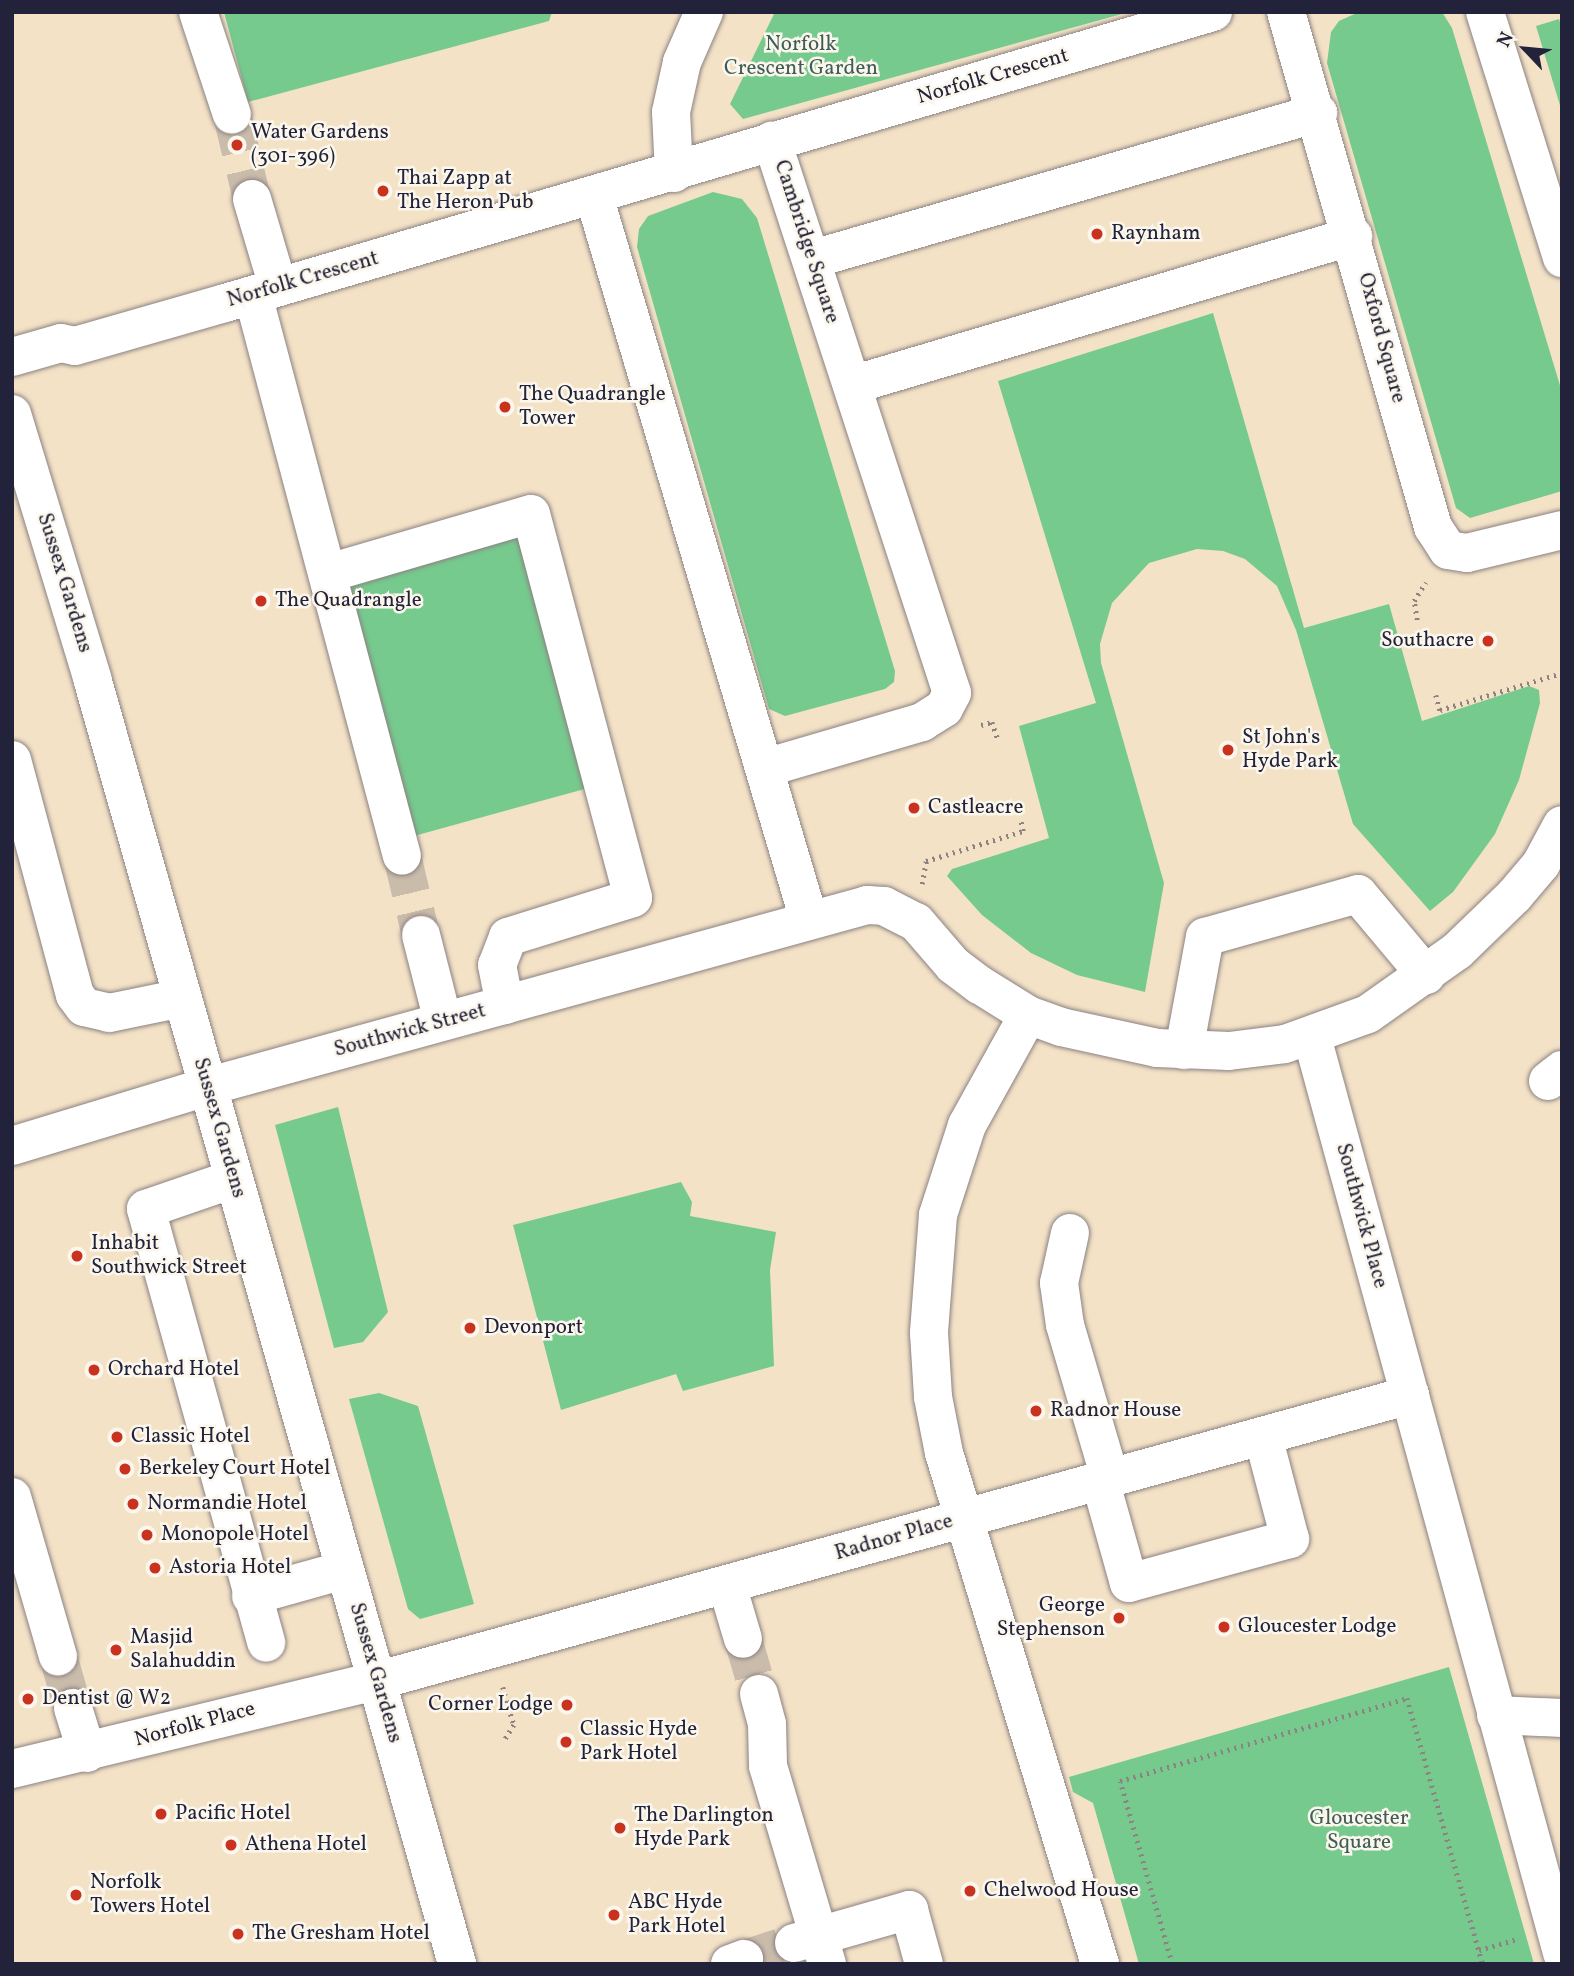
<!DOCTYPE html>
<html>
<head>
<meta charset="utf-8">
<style>
	body { margin:0 }
	#map { position:relative; width:1574px; height:1976px; overflow:hidden; background:#f4e2c7; font-family:Vollkorn,serif }
	div>[style] { position:absolute }
	.green>* { inset:0; background:#76ca8e }
	.minor-tunnel>* { height:38px; margin-top:-19px; transform-origin:0; background:repeating-linear-gradient(90deg,#cabcab 0 38px,transparent 0 57px) }
	.path>* { height:4.5px; margin-top:-2.25px; transform-origin:0; background:repeating-linear-gradient(90deg,#8b8281 0 2px,transparent 0 7px) }
	.roads { filter:drop-shadow(0 0 2px #8b8281) drop-shadow(0 0 2px #8b8281) }
	.minor>* { height:38px; margin:-19px; padding:0 19px; transform-origin:19px; border-radius:19px; background:#fff }
	.major>* { height:38px; margin:-19px; padding:0 19px; transform-origin:19px; border-radius:19px; background:#fff }
	.dots>* { width:19px; height:19px; translate:-50% -50%; box-sizing:border-box; border:4px solid #fbf7ec; border-radius:50% }
	span { translate:-50% -50%; white-space:nowrap; text-align:center; line-height:1.15; -webkit-text-stroke:5px #fbf7ec; paint-order:stroke }
	.park-label { font-size:21px; color:#3f5d58 }
	.street-label { font-size:21px; color:#22223b }
	.poi-label { font-size:21px; color:#22223b }
	.left { translate:0 -50%; text-align:left }
	.right { translate:-100% -50%; text-align:right }
	.frame { position:absolute; inset:0; border:14px solid #22223b; pointer-events:none }
	.north { position:absolute; left:1490px; top:14px; width:70px; height:70px; -webkit-text-stroke:5px #fbf7ec; paint-order:stroke; rotate:296deg; font-size:19px; font-weight:700; line-height:28px; text-align:center; color:#22223b }
	.north::after { content:''; display:block; margin:auto; width:24px; height:32px; background:#22223b; clip-path:polygon(50% 0,100% 100%,50% 72%,0 100%) }
</style>
</head>
<body>
<div id="map">
	<div class="green">
		<div style="clip-path:polygon(224px 12px,552px 12px,549px 21px,248px 102px)"></div>
		<div style="clip-path:polygon(775px 12px,1129px 12px,743px 119px,730px 104px)"></div>
		<div style="clip-path:polygon(1359px 12px,1442px 12px,1452px 28px,1562px 392px,1562px 491px,1470px 518px,1456px 508px,1327px 63px,1331px 32px,1339px 21px)"></div>
		<div style="clip-path:polygon(1559px 19px,1562px 29px,1562px 112px,1536px 26px)"></div>
		<div style="clip-path:polygon(713px 192px,742px 199px,757px 218px,895px 671px,894px 682px,885px 689px,785px 716px,769px 709px,637px 247px,639px 229px,648px 216px)"></div>
		<div style="clip-path:polygon(1213px 313px,1304px 628px,1389px 604px,1422px 721px,1529px 686px,1539px 690px,1540px 703px,1519px 780px,1495px 834px,1453px 892px,1430px 911px,1353px 824px,1296px 630px,1277px 586px,1245px 559px,1223px 551px,1197px 549px,1149px 563px,1112px 603px,1100px 644px,1101px 663px,1164px 883px,1145px 992px,1077px 975px,1031px 953px,982px 915px,947px 876px,952px 869px,1049px 838px,1019px 726px,1096px 703px,998px 381px)"></div>
		<div style="clip-path:polygon(523px 532px,592px 787px,414px 836px,345px 581px)"></div>
		<div style="clip-path:polygon(338px 1107px,388px 1312px,363px 1342px,334px 1348px,275px 1125px)"></div>
		<div style="clip-path:polygon(681px 1182px,692px 1202px,690px 1216px,776px 1232px,770px 1270px,774px 1366px,683px 1391px,676px 1374px,561px 1410px,513px 1225px)"></div>
		<div style="clip-path:polygon(379px 1393px,418px 1406px,474px 1604px,420px 1619px,408px 1609px,349px 1399px)"></div>
		<div style="clip-path:polygon(1449px 1667px,1534px 1964px,1139px 1964px,1093px 1803px,1073px 1792px,1069px 1777px)"></div>
	</div>
	<div class="minor-tunnel">
		<div style="left:232px;top:115px;width:86px;rotate:76.6deg"></div>
		<div style="left:402px;top:856px;width:81px;rotate:76.5deg"></div>
		<div style="left:743px;top:1639px;width:57px;rotate:73.8deg"></div>
		<div style="left:58px;top:1656px;width:54px;rotate:73.9deg"></div>
		<div style="left:744px;top:1959px;width:52px;rotate:-17.7deg"></div>
	</div>
	<div class="path">
		<div style="left:1417px;top:620px;width:19px;rotate:-99deg"></div>
		<div style="left:1414px;top:601px;width:22px;rotate:-58deg"></div>
		<div style="left:1436px;top:695px;width:16px;rotate:75deg"></div>
		<div style="left:1440px;top:710px;width:127px;rotate:-16.9deg"></div>
		<div style="left:981px;top:725px;width:11px;rotate:-15deg"></div>
		<div style="left:992px;top:722px;width:18px;rotate:71deg"></div>
		<div style="left:922px;top:884px;width:23px;rotate:-80deg"></div>
		<div style="left:926px;top:861px;width:102px;rotate:-17.2deg"></div>
		<div style="left:1023px;top:831px;width:13px;rotate:-103deg"></div>
		<div style="left:503px;top:1687px;width:40px;rotate:74deg"></div>
		<div style="left:514px;top:1725px;width:19px;rotate:122deg"></div>
		<div style="left:1479px;top:1950px;width:40px;rotate:-16deg"></div>
		<div style="left:1172px;top:1964px;width:190px;rotate:-105.9deg"></div>
		<div style="left:1120px;top:1781px;width:299px;rotate:-16.1deg"></div>
		<div style="left:1407px;top:1698px;width:277px;rotate:74.1deg"></div>
	</div>
	<div class="roads">
		<div class="minor">
			<div style="left:198px;top:12px;width:108px;rotate:71.7deg"></div>
			<div style="left:1286px;top:12px;width:536px;rotate:74.07deg"></div>
			<div style="left:1433px;top:527px;width:27px;rotate:57deg"></div>
			<div style="left:1448px;top:550px;width:19px;rotate:9deg"></div>
			<div style="left:1467px;top:553px;width:98px;rotate:-13.6deg"></div>
			<div style="left:1485px;top:12px;width:258px;rotate:72.6deg"></div>
			<div style="left:674px;top:173px;width:61px;rotate:-92.8deg"></div>
			<div style="left:671px;top:112px;width:51px;rotate:-77.6deg"></div>
			<div style="left:682px;top:62px;width:55px;rotate:-66.3deg"></div>
			<div style="left:594px;top:196px;width:755px;rotate:73.46deg"></div>
			<div style="left:252px;top:199px;width:92px;rotate:73.5deg"></div>
			<div style="left:813px;top:259px;width:526px;rotate:-16.13deg"></div>
			<div style="left:253px;top:295px;width:580px;rotate:75.13deg"></div>
			<div style="left:12px;top:357px;width:51px;rotate:-15.9deg"></div>
			<div style="left:61px;top:343px;width:14px;rotate:12deg"></div>
			<div style="left:75px;top:346px;width:156px;rotate:-16deg"></div>
			<div style="left:225px;top:303px;width:1030px;rotate:-16.41deg"></div>
			<div style="left:852px;top:385px;width:523px;rotate:-16.56deg"></div>
			<div style="left:329px;top:573px;width:210px;rotate:-16.3deg"></div>
			<div style="left:531px;top:514px;width:397px;rotate:75.1deg"></div>
			<div style="left:633px;top:898px;width:131px;rotate:162.7deg"></div>
			<div style="left:508px;top:937px;width:30px;rotate:111deg"></div>
			<div style="left:497px;top:965px;width:41px;rotate:78.7deg"></div>
			<div style="left:12px;top:760px;width:243px;rotate:75deg"></div>
			<div style="left:75px;top:995px;width:15px;rotate:53deg"></div>
			<div style="left:84px;top:1007px;width:26px;rotate:13deg"></div>
			<div style="left:109px;top:1013px;width:75px;rotate:-11.6deg"></div>
			<div style="left:765px;top:768px;width:164px;rotate:-16.3deg"></div>
			<div style="left:922px;top:722px;width:26px;rotate:-32deg"></div>
			<div style="left:944px;top:708px;width:17px;rotate:-62deg"></div>
			<div style="left:952px;top:693px;width:581px;rotate:-108.06deg"></div>
			<div style="left:421px;top:935px;width:89px;rotate:75.7deg"></div>
			<div style="left:1028px;top:1015px;width:126px;rotate:119deg"></div>
			<div style="left:967px;top:1125px;width:95px;rotate:107.9deg"></div>
			<div style="left:938px;top:1215px;width:118px;rotate:94.4deg"></div>
			<div style="left:929px;top:1333px;width:64px;rotate:86.4deg"></div>
			<div style="left:933px;top:1397px;width:57px;rotate:78.9deg"></div>
			<div style="left:944px;top:1453px;width:534px;rotate:73.02deg"></div>
			<div style="left:1312px;top:1037px;width:950px;rotate:74.73deg"></div>
			<div style="left:1184px;top:1050px;width:115px;rotate:-79.5deg"></div>
			<div style="left:1205px;top:937px;width:159px;rotate:-15.7deg"></div>
			<div style="left:1358px;top:894px;width:106px;rotate:50deg"></div>
			<div style="left:1548px;top:1081px;width:18px;rotate:-38deg"></div>
			<div style="left:12px;top:1146px;width:203px;rotate:-16.9deg"></div>
			<div style="left:206px;top:1087px;width:686px;rotate:-15.39deg"></div>
			<div style="left:867px;top:905px;width:17px;rotate:3deg"></div>
			<div style="left:884px;top:906px;width:36px;rotate:27deg"></div>
			<div style="left:916px;top:922px;width:57px;rotate:49.3deg"></div>
			<div style="left:953px;top:965px;width:34px;rotate:37deg"></div>
			<div style="left:980px;top:985px;width:57px;rotate:32deg"></div>
			<div style="left:1028px;top:1015px;width:35px;rotate:20deg"></div>
			<div style="left:1061px;top:1027px;width:98px;rotate:12.3deg"></div>
			<div style="left:1157px;top:1048px;width:72px;rotate:2.4deg"></div>
			<div style="left:1229px;top:1051px;width:56px;rotate:-7.1deg"></div>
			<div style="left:1285px;top:1044px;width:88px;rotate:-19.9deg"></div>
			<div style="left:1368px;top:1014px;width:109px;rotate:-35.3deg"></div>
			<div style="left:1457px;top:951px;width:79px;rotate:-44deg"></div>
			<div style="left:1514px;top:896px;width:42px;rotate:-49.8deg"></div>
			<div style="left:1541px;top:864px;width:44px;rotate:-61.7deg"></div>
			<div style="left:233px;top:1179px;width:92px;rotate:161deg"></div>
			<div style="left:146px;top:1209px;width:450px;rotate:74.5deg"></div>
			<div style="left:1070px;top:1233px;width:51px;rotate:102.4deg"></div>
			<div style="left:1059px;top:1283px;width:42px;rotate:81.9deg"></div>
			<div style="left:1065px;top:1325px;width:159px;rotate:73.6deg"></div>
			<div style="left:1100px;top:1480px;width:107px;rotate:74.3deg"></div>
			<div style="left:1129px;top:1583px;width:167px;rotate:-15.3deg"></div>
			<div style="left:1290px;top:1539px;width:106px;rotate:-104.7deg"></div>
			<div style="left:12px;top:1497px;width:166px;rotate:73.9deg"></div>
			<div style="left:727px;top:1585px;width:56px;rotate:73.5deg"></div>
			<div style="left:251px;top:1596px;width:97px;rotate:-15.6deg"></div>
			<div style="left:759px;top:1694px;width:31px;rotate:75deg"></div>
			<div style="left:767px;top:1724px;width:42px;rotate:88.6deg"></div>
			<div style="left:768px;top:1766px;width:207px;rotate:73.4deg"></div>
			<div style="left:73px;top:1708px;width:47px;rotate:72.7deg"></div>
			<div style="left:1496px;top:1715px;width:66px;rotate:2.6deg"></div>
			<div style="left:12px;top:1769px;width:374px;rotate:-13.6deg"></div>
			<div style="left:376px;top:1681px;width:1073px;rotate:-15.46deg"></div>
			<div style="left:794px;top:1943px;width:120px;rotate:-16deg"></div>
			<div style="left:909px;top:1910px;width:56px;rotate:74.5deg"></div>
			<div style="left:730px;top:1964px;width:15px;rotate:-20deg"></div>
		</div>
		<div class="major">
			<div style="left:12px;top:414px;width:276px;rotate:73.1deg"></div>
			<div style="left:92px;top:678px;width:1337px;rotate:74.15deg"></div>
		</div>
	</div>
	<div class="dots">
		<div style="left:237px;top:145px;background:#c8321e"></div>
		<div style="left:383px;top:191px;background:#c8321e"></div>
		<div style="left:1097px;top:234px;background:#c8321e"></div>
		<div style="left:505px;top:407px;background:#c8321e"></div>
		<div style="left:261px;top:601px;background:#c8321e"></div>
		<div style="left:1488px;top:641px;background:#c8321e"></div>
		<div style="left:1228px;top:750px;background:#c8321e"></div>
		<div style="left:914px;top:808px;background:#c8321e"></div>
		<div style="left:77px;top:1256px;background:#c8321e"></div>
		<div style="left:470px;top:1328px;background:#c8321e"></div>
		<div style="left:94px;top:1370px;background:#c8321e"></div>
		<div style="left:1036px;top:1411px;background:#c8321e"></div>
		<div style="left:117px;top:1437px;background:#c8321e"></div>
		<div style="left:125px;top:1469px;background:#c8321e"></div>
		<div style="left:133px;top:1504px;background:#c8321e"></div>
		<div style="left:147px;top:1535px;background:#c8321e"></div>
		<div style="left:155px;top:1568px;background:#c8321e"></div>
		<div style="left:1119px;top:1618px;background:#c8321e"></div>
		<div style="left:1224px;top:1627px;background:#c8321e"></div>
		<div style="left:116px;top:1650px;background:#c8321e"></div>
		<div style="left:28px;top:1699px;background:#c8321e"></div>
		<div style="left:567px;top:1705px;background:#c8321e"></div>
		<div style="left:566px;top:1742px;background:#c8321e"></div>
		<div style="left:161px;top:1814px;background:#c8321e"></div>
		<div style="left:620px;top:1828px;background:#c8321e"></div>
		<div style="left:231px;top:1845px;background:#c8321e"></div>
		<div style="left:970px;top:1891px;background:#c8321e"></div>
		<div style="left:76px;top:1895px;background:#c8321e"></div>
		<div style="left:614px;top:1915px;background:#c8321e"></div>
		<div style="left:238px;top:1934px;background:#c8321e"></div>
	</div>
	<div class="park-label">
		<span style="left:801px;top:57px">Norfolk<br>Crescent Garden</span>
		<span style="left:1359px;top:1831px">Gloucester<br>Square</span>
	</div>
	<div class="street-label">
		<span style="left:993px;top:77px;rotate:-16deg">Norfolk Crescent</span>
		<span style="left:806px;top:242px;rotate:72deg">Cambridge Square</span>
		<span style="left:303px;top:280px;rotate:-16deg">Norfolk Crescent</span>
		<span style="left:1381px;top:338px;rotate:75deg">Oxford Square</span>
		<span style="left:64px;top:583px;rotate:73deg">Sussex Gardens</span>
		<span style="left:410px;top:1031px;rotate:-15deg">Southwick Street</span>
		<span style="left:219px;top:1128px;rotate:74deg">Sussex Gardens</span>
		<span style="left:1361px;top:1216px;rotate:75deg">Southwick Place</span>
		<span style="left:894px;top:1538px;rotate:-16deg">Radnor Place</span>
		<span style="left:375px;top:1673px;rotate:74deg">Sussex Gardens</span>
		<span style="left:195px;top:1725px;rotate:-15deg">Norfolk Place</span>
	</div>
	<div class="poi-label">
		<span class="left" style="left:251px;top:145px">Water Gardens<br>(301-396)</span>
		<span class="left" style="left:397px;top:191px">Thai Zapp at<br>The Heron Pub</span>
		<span class="left" style="left:1111px;top:234px">Raynham</span>
		<span class="left" style="left:519px;top:407px">The Quadrangle<br>Tower</span>
		<span class="left" style="left:275px;top:601px">The Quadrangle</span>
		<span class="right" style="left:1474px;top:641px">Southacre</span>
		<span class="left" style="left:1242px;top:750px">St John's<br>Hyde Park</span>
		<span class="left" style="left:928px;top:808px">Castleacre</span>
		<span class="left" style="left:91px;top:1256px">Inhabit<br>Southwick Street</span>
		<span class="left" style="left:484px;top:1328px">Devonport</span>
		<span class="left" style="left:108px;top:1370px">Orchard Hotel</span>
		<span class="left" style="left:1050px;top:1411px">Radnor House</span>
		<span class="left" style="left:131px;top:1437px">Classic Hotel</span>
		<span class="left" style="left:139px;top:1469px">Berkeley Court Hotel</span>
		<span class="left" style="left:147px;top:1504px">Normandie Hotel</span>
		<span class="left" style="left:161px;top:1535px">Monopole Hotel</span>
		<span class="left" style="left:169px;top:1568px">Astoria Hotel</span>
		<span class="right" style="left:1105px;top:1618px">George<br>Stephenson</span>
		<span class="left" style="left:1238px;top:1627px">Gloucester Lodge</span>
		<span class="left" style="left:130px;top:1650px">Masjid<br>Salahuddin</span>
		<span class="left" style="left:42px;top:1699px">Dentist @ W2</span>
		<span class="right" style="left:553px;top:1705px">Corner Lodge</span>
		<span class="left" style="left:580px;top:1742px">Classic Hyde<br>Park Hotel</span>
		<span class="left" style="left:175px;top:1814px">Pacific Hotel</span>
		<span class="left" style="left:634px;top:1828px">The Darlington<br>Hyde Park</span>
		<span class="left" style="left:245px;top:1845px">Athena Hotel</span>
		<span class="left" style="left:90px;top:1895px">Norfolk<br>Towers Hotel</span>
		<span class="left" style="left:984px;top:1891px">Chelwood House</span>
		<span class="left" style="left:628px;top:1915px">ABC Hyde<br>Park Hotel</span>
		<span class="left" style="left:252px;top:1934px">The Gresham Hotel</span>
	</div>
	<div class="frame"></div>
	<div class="north">N</div>
</div>
</body>
</html>
